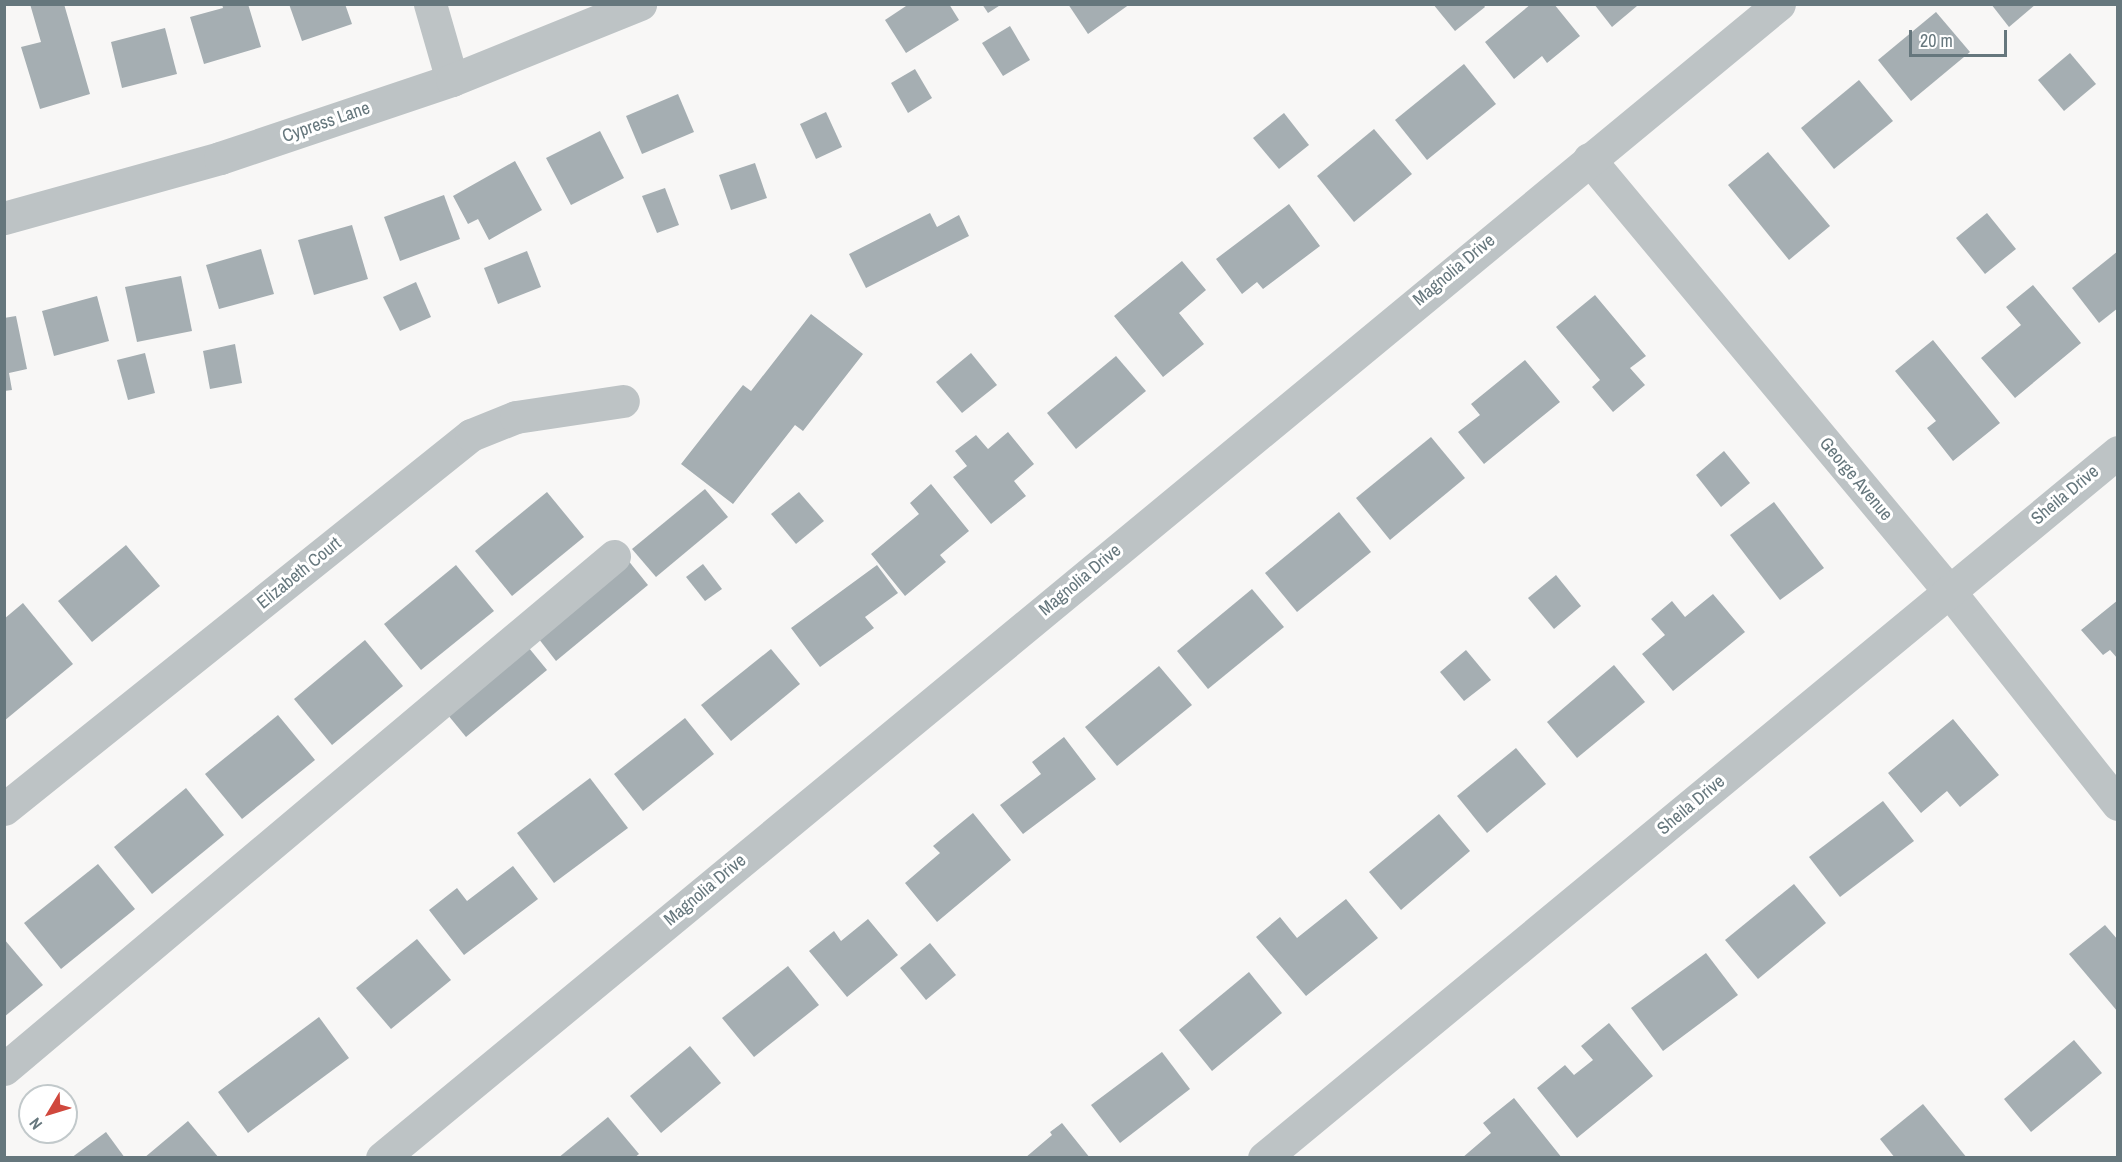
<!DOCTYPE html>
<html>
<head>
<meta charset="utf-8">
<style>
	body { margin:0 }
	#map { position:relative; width:2122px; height:1162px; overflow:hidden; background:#f8f7f6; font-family:"Archivo Narrow",sans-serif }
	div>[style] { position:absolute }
	.building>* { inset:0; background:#a5aeb2 }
	.minor>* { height:33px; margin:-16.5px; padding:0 16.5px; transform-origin:16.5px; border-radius:16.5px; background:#bdc3c5 }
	span { translate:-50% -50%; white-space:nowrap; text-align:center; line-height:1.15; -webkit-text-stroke:6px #fff; paint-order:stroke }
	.street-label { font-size:18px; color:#66777d }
	.frame { position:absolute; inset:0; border:6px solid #66777d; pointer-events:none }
	.north { position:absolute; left:18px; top:1084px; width:60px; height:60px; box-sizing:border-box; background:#fff; border:2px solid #c2c9cb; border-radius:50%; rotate:232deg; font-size:16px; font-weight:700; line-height:24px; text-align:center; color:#66777d }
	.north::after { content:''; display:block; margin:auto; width:21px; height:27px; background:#d0483d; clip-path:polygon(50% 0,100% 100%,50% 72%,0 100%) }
	.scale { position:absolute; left:1909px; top:30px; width:98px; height:27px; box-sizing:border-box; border:3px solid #66777d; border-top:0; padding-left:8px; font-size:18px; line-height:21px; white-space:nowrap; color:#66777d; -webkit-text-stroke:4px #fff; paint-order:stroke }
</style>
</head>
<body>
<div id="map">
	<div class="building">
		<div style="clip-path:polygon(30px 4px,64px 4px,90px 94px,40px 109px,21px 47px,41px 42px)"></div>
		<div style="clip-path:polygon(222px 4px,248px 4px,261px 47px,204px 64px,190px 17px,223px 8px)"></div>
		<div style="clip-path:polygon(289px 4px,345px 4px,352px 24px,302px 41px)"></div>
		<div style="clip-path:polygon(909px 4px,949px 4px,959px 20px,906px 53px,885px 20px)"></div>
		<div style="clip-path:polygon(982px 4px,1002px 4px,988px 13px)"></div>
		<div style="clip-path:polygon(1068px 4px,1130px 4px,1088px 34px)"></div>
		<div style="clip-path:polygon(1433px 4px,1483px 4px,1485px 7px,1455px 31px)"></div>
		<div style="clip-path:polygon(1531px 4px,1554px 4px,1580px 36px,1547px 63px,1542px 56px,1514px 79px,1485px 42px)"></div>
		<div style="clip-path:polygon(1594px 4px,1635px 4px,1637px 6px,1612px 27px)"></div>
		<div style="clip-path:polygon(1991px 4px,2036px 4px,2009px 27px)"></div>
		<div style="clip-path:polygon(1936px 12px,1970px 52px,1911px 101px,1878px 60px)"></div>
		<div style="clip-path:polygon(1010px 26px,1030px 60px,1003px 76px,982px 43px)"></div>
		<div style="clip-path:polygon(165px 28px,177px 74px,122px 88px,111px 42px)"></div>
		<div style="clip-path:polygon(2070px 53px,2096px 84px,2064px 111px,2038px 80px)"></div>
		<div style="clip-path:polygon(1464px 64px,1496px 104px,1427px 160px,1395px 120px)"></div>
		<div style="clip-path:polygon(915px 69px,932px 98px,908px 113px,891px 83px)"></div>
		<div style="clip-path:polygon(1859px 80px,1893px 121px,1834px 169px,1801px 128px)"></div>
		<div style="clip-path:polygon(678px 94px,694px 132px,642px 154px,626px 116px)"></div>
		<div style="clip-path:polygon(826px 112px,842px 147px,816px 159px,800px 124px)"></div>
		<div style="clip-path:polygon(1284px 113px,1309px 145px,1279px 169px,1253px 138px)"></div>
		<div style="clip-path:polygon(1374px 129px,1412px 174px,1354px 222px,1317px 176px)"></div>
		<div style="clip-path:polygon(600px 131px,624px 178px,571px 205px,546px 158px)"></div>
		<div style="clip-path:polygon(1768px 152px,1830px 226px,1789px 260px,1728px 185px)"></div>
		<div style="clip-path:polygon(515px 161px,542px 210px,489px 240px,478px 219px,468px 224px,453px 196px)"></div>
		<div style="clip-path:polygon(755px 163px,767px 198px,731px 210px,719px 175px)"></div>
		<div style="clip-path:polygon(665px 188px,679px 225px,657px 233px,642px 196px)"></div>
		<div style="clip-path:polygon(444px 195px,460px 239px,400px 261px,384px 217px)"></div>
		<div style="clip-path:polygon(1289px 204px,1320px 246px,1263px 289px,1257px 282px,1242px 294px,1216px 259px)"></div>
		<div style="clip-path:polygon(930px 213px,937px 227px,959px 215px,969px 236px,866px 288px,849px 254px)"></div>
		<div style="clip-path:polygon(1987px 213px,2016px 249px,1985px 274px,1956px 238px)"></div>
		<div style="clip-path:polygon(352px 225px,368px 279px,314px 295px,298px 240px)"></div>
		<div style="clip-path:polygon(261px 249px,274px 294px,219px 309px,206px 265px)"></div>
		<div style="clip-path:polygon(527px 251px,541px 287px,498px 304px,484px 268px)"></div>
		<div style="clip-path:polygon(2118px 251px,2118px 308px,2099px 323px,2072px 288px)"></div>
		<div style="clip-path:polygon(1182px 261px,1206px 290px,1179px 313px,1204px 344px,1163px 377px,1114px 316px)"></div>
		<div style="clip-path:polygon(181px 276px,192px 331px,137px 342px,125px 287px)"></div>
		<div style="clip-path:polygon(416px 282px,431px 317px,400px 331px,383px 297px)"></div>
		<div style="clip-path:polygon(2033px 285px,2081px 343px,2015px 398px,1981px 358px,2021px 325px,2006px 307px)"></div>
		<div style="clip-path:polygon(1595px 295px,1646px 356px,1630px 368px,1645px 385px,1613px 412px,1592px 387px,1600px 380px,1556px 327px)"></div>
		<div style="clip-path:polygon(97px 296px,109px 341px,54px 356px,42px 311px)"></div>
		<div style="clip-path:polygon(811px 314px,863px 354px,803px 431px,795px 425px,733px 504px,681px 464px,743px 385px,751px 391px)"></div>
		<div style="clip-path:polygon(16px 316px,27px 369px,9px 373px,12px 390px,4px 391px,4px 318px)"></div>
		<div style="clip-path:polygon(1933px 340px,2000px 423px,1953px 461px,1927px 428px,1936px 421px,1895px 371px)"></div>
		<div style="clip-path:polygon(235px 344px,242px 383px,210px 389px,203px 351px)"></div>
		<div style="clip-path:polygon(145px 353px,155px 393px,128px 400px,117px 360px)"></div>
		<div style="clip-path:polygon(971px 353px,997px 385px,962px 413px,936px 382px)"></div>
		<div style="clip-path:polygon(1116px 356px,1146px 391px,1076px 449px,1047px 413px)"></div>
		<div style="clip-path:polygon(1525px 360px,1560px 402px,1484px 464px,1458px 432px,1480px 415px,1471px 404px)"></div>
		<div style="clip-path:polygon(1008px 432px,1034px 464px,1014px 481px,1026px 496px,991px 524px,953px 477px,967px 466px,955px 451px,976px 435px,988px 449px)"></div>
		<div style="clip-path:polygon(1431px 437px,1465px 478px,1390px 540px,1356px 498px)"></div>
		<div style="clip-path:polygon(1724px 451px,1750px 483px,1721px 507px,1696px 475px)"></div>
		<div style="clip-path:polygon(931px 484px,969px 531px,940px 555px,946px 562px,905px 596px,871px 554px,919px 514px,910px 503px)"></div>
		<div style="clip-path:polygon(705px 489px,728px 517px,656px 577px,632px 549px)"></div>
		<div style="clip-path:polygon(547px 492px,584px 537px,512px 596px,475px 551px)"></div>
		<div style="clip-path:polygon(799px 492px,824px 521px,796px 544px,771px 514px)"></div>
		<div style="clip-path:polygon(1774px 502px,1824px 568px,1780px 600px,1730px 535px)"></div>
		<div style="clip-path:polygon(1339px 512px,1371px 552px,1297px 612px,1265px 573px)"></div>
		<div style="clip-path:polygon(126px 545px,160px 586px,92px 642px,58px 601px)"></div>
		<div style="clip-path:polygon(627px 559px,648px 585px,556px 661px,535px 634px)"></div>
		<div style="clip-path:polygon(703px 564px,722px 589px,705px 601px,686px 577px)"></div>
		<div style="clip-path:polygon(456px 565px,494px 611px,421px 670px,384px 624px)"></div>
		<div style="clip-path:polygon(877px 565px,898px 593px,865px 617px,874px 628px,820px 667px,791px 628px)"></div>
		<div style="clip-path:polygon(1556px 575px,1581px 606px,1554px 629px,1528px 598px)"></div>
		<div style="clip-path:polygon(1252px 589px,1284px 627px,1208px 689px,1177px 651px)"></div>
		<div style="clip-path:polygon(1713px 594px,1745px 632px,1673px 691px,1642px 654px,1665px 635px,1651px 619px,1672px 601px,1685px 617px)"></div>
		<div style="clip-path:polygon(2118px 600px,2118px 659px,2110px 650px,2103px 655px,2081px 630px)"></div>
		<div style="clip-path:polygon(23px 603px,73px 664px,4px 721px,4px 619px)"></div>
		<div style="clip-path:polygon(365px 640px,403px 686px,332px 745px,294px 699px)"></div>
		<div style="clip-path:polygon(524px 642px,547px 670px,466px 737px,443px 709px)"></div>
		<div style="clip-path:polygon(771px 649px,800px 684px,731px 741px,701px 705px)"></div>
		<div style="clip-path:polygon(1466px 650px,1491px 680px,1464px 701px,1440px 672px)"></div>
		<div style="clip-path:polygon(1614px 665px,1645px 702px,1577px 758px,1547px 722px)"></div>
		<div style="clip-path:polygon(1159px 666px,1192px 705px,1117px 766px,1085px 727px)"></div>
		<div style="clip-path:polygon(278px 715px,315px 760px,242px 819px,205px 774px)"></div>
		<div style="clip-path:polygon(685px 718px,714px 754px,643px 811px,614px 774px)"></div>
		<div style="clip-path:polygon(1953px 719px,1999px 775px,1960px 807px,1947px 791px,1921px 813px,1888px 773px)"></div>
		<div style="clip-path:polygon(1064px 737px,1096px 779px,1023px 834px,1000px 805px,1041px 774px,1032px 762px)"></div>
		<div style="clip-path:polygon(1516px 748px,1546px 784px,1487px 833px,1457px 796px)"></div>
		<div style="clip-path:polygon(590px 778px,628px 828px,554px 883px,517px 833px)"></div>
		<div style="clip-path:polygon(186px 788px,224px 835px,152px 894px,114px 847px)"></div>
		<div style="clip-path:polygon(1883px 801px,1914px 841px,1840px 897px,1809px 857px)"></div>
		<div style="clip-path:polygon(973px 813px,1011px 860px,937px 922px,905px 883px,940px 853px,933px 846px)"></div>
		<div style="clip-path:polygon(1439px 814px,1470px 851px,1401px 910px,1369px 872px)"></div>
		<div style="clip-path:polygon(98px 864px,135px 909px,61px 969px,24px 923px)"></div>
		<div style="clip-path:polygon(513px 866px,538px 899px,464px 955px,429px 910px,457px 888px,467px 901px)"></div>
		<div style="clip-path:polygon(1794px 884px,1826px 923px,1758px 979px,1725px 940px)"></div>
		<div style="clip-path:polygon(1346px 899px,1378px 938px,1306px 996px,1256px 937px,1280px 917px,1297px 938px)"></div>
		<div style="clip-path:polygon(868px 919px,898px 955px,847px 997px,809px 951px,834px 931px,841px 941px)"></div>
		<div style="clip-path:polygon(2105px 925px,2118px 940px,2118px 1012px,2069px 954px)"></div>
		<div style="clip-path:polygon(4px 939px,43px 985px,4px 1017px)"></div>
		<div style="clip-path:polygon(417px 939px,451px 980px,391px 1029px,356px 988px)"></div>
		<div style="clip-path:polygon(930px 943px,956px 975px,926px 1000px,900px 968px)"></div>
		<div style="clip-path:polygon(1706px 953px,1738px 995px,1663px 1051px,1631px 1008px)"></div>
		<div style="clip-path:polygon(788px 966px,819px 1005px,754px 1057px,722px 1018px)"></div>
		<div style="clip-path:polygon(1249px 972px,1282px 1013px,1212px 1071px,1179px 1030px)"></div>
		<div style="clip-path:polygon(319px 1017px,349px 1058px,248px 1133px,218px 1092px)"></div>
		<div style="clip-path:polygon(1609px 1023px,1653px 1076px,1577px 1138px,1537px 1088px,1565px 1065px,1574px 1075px,1593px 1060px,1581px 1046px)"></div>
		<div style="clip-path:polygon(2074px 1040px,2102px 1073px,2031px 1132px,2004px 1099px)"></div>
		<div style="clip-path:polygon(690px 1046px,721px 1083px,661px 1133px,630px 1096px)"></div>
		<div style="clip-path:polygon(1162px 1052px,1190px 1089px,1120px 1143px,1091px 1105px)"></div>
		<div style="clip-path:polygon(1514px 1098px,1562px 1158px,1462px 1158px,1491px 1133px,1483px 1123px)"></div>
		<div style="clip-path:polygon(1923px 1104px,1967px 1158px,1895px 1158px,1880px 1139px)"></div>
		<div style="clip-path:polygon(608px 1117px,639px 1154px,634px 1158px,558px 1158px)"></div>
		<div style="clip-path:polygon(188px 1121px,219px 1158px,144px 1158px)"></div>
		<div style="clip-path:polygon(1062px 1123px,1090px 1158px,1025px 1158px,1052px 1135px,1050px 1132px)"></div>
		<div style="clip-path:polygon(106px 1132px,125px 1158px,71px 1158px)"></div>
	</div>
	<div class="minor">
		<div style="left:430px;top:4px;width:79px;rotate:73.9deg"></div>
		<div style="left:1589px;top:159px;width:562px;rotate:50.19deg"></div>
		<div style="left:1949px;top:591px;width:272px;rotate:51.6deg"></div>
		<div style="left:4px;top:218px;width:224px;rotate:-15.5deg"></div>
		<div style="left:220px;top:158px;width:245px;rotate:-18.6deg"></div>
		<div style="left:452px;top:80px;width:203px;rotate:-22deg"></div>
		<div style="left:4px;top:809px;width:598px;rotate:-38.69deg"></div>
		<div style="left:471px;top:435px;width:48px;rotate:-21.8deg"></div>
		<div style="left:516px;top:417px;width:108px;rotate:-8.5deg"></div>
		<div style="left:4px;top:1069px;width:797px;rotate:-40.06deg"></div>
		<div style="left:382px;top:1158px;width:1812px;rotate:-39.56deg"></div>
		<div style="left:1264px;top:1158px;width:1108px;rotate:-39.58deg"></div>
	</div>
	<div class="street-label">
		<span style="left:326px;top:122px;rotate:-19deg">Cypress Lane</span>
		<span style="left:1454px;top:270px;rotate:-40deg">Magnolia Drive</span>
		<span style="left:1856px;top:479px;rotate:50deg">George Avenue</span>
		<span style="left:2065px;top:495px;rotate:-40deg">Sheila Drive</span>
		<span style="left:299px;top:573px;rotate:-39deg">Elizabeth Court</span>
		<span style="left:1080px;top:580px;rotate:-40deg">Magnolia Drive</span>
		<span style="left:1691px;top:805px;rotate:-40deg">Sheila Drive</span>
		<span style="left:705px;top:890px;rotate:-40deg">Magnolia Drive</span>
	</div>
	<div class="frame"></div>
	<div class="north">N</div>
	<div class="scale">20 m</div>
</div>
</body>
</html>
